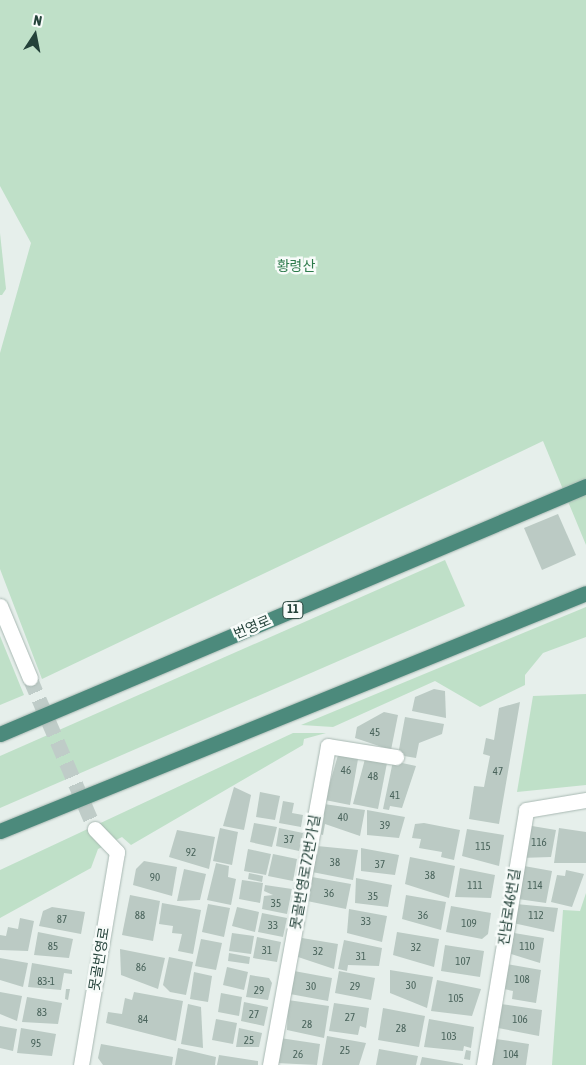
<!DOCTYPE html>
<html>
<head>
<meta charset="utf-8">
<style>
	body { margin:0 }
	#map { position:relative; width:586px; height:1065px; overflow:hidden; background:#e6efeb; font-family:"Asap Condensed","Noto Sans KR",sans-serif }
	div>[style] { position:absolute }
	.green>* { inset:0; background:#bfe0c8 }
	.building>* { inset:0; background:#bbcac4 }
	.minor-tunnel>* { height:15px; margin-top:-7.5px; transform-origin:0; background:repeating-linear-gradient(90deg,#bfccc8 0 15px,transparent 0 23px) }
	.roads { filter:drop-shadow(0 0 1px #a8b8b2) drop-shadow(0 0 1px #a8b8b2) }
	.minor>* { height:15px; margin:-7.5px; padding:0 7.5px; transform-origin:7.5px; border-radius:7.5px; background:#fff }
	.trunk>* { height:15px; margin:-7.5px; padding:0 7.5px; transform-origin:7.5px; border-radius:7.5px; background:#4c8a7c }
	span { translate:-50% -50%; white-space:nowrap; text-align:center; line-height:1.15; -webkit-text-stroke:5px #f7fbf9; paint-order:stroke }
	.number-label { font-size:11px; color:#4a645c }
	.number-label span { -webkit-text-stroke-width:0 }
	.shield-label span { padding:1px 4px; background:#f7fbf9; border:1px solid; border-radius:4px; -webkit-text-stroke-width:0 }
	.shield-label { font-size:12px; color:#24423a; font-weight:700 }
	.park-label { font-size:14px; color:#2d7a4b }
	.street-label { font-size:14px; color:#24423a }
	.north { position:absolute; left:10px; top:10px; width:50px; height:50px; -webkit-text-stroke:4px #f7fbf9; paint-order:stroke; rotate:11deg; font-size:14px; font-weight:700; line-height:20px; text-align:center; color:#24423a }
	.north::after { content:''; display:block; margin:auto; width:18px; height:22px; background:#24423a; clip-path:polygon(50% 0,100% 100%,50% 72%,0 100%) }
</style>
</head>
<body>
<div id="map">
	<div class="green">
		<div style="clip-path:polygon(0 0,586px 0,586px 545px,543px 441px,42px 679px,0 569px,0 353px,31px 243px,0 186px)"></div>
		<div style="clip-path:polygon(0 233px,6px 289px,2px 295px,0 295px)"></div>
		<div style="clip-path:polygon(445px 560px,465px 606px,0 808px,0 756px)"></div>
		<div style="clip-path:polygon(586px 607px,586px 637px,543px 653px,525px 675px,525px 685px,480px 707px,435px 681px,333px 727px,301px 725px)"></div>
		<div style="clip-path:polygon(0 636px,24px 695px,0 705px)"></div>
		<div style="clip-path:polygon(586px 694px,586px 785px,517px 792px,533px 696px)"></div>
		<div style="clip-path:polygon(293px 733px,326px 733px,304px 739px,303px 745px,131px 845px,122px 837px,98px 849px,91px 868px,0 918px,0 870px)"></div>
		<div style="clip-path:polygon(586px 893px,586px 1065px,552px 1065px,563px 910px,580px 911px)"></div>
	</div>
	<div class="building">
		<div style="clip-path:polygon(558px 514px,576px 555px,542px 570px,524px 528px)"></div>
		<div style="clip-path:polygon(434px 689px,445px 691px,446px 718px,412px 711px,415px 697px)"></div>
		<div style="clip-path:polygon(520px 702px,499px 824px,469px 819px,474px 786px,484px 787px,490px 756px,483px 754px,486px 738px,494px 740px,499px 708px)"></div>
		<div style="clip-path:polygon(384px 712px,398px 715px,391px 750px,355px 738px,357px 727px)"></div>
		<div style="clip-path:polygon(405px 717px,444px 724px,442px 734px,419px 743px,416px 758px,398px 755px)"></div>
		<div style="clip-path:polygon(338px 755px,358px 759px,350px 805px,325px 800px)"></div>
		<div style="clip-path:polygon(365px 759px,387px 763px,378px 809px,353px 804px)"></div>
		<div style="clip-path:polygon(393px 761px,416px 766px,402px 808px,390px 806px,389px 810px,383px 809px)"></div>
		<div style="clip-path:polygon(234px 787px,251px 795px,244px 830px,223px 826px)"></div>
		<div style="clip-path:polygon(260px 792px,280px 796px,275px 820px,256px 817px)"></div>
		<div style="clip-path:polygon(283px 801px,294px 803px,292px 813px,303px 815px,301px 827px,279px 823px)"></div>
		<div style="clip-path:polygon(324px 804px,365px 810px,360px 836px,325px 824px,323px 835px,319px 834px)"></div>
		<div style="clip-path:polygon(367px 810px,405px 817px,399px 838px,367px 835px)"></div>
		<div style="clip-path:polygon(254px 823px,277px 827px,272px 847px,250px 842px)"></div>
		<div style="clip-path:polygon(424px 823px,460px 830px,454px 860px,441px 857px,442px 852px,419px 848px,421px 839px,412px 838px,415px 824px)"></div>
		<div style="clip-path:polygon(526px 825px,556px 830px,551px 857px,520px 858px)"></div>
		<div style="clip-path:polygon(220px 828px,238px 832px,232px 865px,213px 861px)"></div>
		<div style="clip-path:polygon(279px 828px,303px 833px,299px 851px,276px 846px)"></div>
		<div style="clip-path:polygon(559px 828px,586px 832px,586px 863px,554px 863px)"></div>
		<div style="clip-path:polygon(467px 829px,504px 835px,499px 866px,462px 856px)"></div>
		<div style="clip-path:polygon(177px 830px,215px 837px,209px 869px,169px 857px)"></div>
		<div style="clip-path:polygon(317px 846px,358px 850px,353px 880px,312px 872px)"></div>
		<div style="clip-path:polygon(361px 848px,399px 855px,395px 875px,361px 871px)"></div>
		<div style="clip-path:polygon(248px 849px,271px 854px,266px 875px,244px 871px)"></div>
		<div style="clip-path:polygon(273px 854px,297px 859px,293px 881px,268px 876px)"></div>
		<div style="clip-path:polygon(410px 857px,455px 866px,449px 898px,405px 884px)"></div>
		<div style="clip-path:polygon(144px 861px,177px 867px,172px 896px,133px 885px,136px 869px)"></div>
		<div style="clip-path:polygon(216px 863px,229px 866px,228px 877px,236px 879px,231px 905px,207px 900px)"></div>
		<div style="clip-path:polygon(524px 866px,552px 871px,546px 903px,518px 899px)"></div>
		<div style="clip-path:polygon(460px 868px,495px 875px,491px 898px,455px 897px)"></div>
		<div style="clip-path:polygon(184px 869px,206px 874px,200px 900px,177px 901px)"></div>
		<div style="clip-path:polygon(566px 870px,584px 874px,572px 907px,551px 902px,557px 875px,565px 876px)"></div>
		<div style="clip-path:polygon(249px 873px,263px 876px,262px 882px,248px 879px)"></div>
		<div style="clip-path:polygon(312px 877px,351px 884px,346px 909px,307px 901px)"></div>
		<div style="clip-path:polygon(356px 878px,392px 885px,388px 907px,355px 903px)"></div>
		<div style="clip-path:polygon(242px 880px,263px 883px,260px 903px,239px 899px)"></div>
		<div style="clip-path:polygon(265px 885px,292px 889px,287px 914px,262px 909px,264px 896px,273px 895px,264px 891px)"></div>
		<div style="clip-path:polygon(130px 895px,160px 901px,153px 941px,122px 935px)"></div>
		<div style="clip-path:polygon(406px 895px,446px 902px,441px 930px,402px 919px)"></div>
		<div style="clip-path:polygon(162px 903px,201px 910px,193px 954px,178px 951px,182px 934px,172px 933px,173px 926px,159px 924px)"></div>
		<div style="clip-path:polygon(208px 904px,230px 908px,224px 937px,202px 932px)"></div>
		<div style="clip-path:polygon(516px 904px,558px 908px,554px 932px,513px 923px)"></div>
		<div style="clip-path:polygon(451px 906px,491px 913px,488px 934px,482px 939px,446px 932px)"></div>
		<div style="clip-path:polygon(52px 907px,85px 912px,81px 934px,39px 926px,43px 911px)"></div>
		<div style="clip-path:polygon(237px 907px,259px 912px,255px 932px,232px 926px)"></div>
		<div style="clip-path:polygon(349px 909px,387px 916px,382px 942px,347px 933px)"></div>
		<div style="clip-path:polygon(262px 913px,287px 918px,283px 937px,258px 932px)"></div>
		<div style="clip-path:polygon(20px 918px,34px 921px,28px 951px,0 950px,0 935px,6px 936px,8px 927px,18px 929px)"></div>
		<div style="clip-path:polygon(38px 932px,73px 939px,69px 958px,34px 955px)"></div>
		<div style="clip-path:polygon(397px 932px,439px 939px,434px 967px,393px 955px)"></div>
		<div style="clip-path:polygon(232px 933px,254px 936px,251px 954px,229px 951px)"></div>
		<div style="clip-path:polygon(514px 933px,544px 938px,540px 963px,511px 954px)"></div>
		<div style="clip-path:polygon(257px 937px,281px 942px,277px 962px,253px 958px)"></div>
		<div style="clip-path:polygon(302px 938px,338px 944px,334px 969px,298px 957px)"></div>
		<div style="clip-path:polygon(201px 939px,222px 943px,216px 970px,195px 966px)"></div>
		<div style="clip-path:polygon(344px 940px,382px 948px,379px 966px,348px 965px,347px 971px,338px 969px)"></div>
		<div style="clip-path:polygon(445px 945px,484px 951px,480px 977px,441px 971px)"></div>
		<div style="clip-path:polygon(120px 949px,165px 958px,158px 989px,121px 975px)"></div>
		<div style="clip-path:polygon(229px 953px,250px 957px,249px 964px,228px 961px)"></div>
		<div style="clip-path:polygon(169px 957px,193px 962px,186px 995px,170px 992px,163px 985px)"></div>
		<div style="clip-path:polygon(0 958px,28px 963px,23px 987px,0 980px)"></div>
		<div style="clip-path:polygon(32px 963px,72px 970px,72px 974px,64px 973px,61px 990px,28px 987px)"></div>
		<div style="clip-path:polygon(507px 964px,541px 970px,536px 1003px,512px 999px,513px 991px,504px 989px)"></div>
		<div style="clip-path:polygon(227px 967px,248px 972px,244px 990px,223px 985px)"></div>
		<div style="clip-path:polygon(390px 970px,433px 977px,427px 1008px,390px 993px)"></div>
		<div style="clip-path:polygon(294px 971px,332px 978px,328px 1001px,290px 994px)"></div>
		<div style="clip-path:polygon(339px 971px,375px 978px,371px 1000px,335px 993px)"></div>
		<div style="clip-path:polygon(194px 972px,212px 976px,208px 1002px,190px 999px)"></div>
		<div style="clip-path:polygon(250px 975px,269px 978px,272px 983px,268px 1000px,246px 997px)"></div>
		<div style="clip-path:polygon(437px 980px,481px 989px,472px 1016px,431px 1011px)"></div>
		<div style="clip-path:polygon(66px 989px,70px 989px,68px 1000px,65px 999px)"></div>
		<div style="clip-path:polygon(0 992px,22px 996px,17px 1021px,0 1014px)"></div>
		<div style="clip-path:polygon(134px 992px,183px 1001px,176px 1041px,106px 1023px,108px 1012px,122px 1014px,125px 998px,132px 1000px)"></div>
		<div style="clip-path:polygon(221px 993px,242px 997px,239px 1016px,218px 1012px)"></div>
		<div style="clip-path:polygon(27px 997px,62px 1003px,58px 1024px,22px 1022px)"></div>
		<div style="clip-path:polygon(288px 1000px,329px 1006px,324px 1038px,287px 1030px)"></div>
		<div style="clip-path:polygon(244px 1002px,268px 1007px,264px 1026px,241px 1021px)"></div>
		<div style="clip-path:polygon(334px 1003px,369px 1008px,366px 1028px,360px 1026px,358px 1035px,329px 1031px)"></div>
		<div style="clip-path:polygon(188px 1004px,201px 1007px,203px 1048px,181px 1044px)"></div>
		<div style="clip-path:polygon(501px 1004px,542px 1010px,539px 1036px,498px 1028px)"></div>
		<div style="clip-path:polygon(383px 1008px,425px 1016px,419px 1047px,378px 1040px)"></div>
		<div style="clip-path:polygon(216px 1019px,237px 1023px,233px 1044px,212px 1040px)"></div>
		<div style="clip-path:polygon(429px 1019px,474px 1027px,471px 1048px,464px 1046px,463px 1051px,424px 1047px)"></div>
		<div style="clip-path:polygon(0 1026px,17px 1029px,13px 1051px,0 1048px)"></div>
		<div style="clip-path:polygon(21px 1028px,56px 1034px,52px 1056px,17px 1053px)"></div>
		<div style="clip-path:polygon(239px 1028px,262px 1033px,259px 1047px,236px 1047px)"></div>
		<div style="clip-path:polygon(327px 1036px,366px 1043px,359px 1065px,322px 1065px)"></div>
		<div style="clip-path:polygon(280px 1038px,320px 1044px,317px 1065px,276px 1063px)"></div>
		<div style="clip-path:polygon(496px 1039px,529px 1044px,526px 1065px,492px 1065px)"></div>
		<div style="clip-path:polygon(101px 1044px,173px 1057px,172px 1065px,103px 1065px,98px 1058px)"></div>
		<div style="clip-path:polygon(178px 1048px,216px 1057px,215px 1065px,175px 1065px)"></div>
		<div style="clip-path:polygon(379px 1049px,418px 1056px,416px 1065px,376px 1065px)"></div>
		<div style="clip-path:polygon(466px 1050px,471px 1051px,470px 1060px,464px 1059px)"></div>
		<div style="clip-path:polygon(219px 1055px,258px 1061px,258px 1065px,217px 1065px)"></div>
		<div style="clip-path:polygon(422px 1057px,463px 1064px,463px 1065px,420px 1065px)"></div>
	</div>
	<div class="minor-tunnel">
		<div style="left:30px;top:678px;width:164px;rotate:66.7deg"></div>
	</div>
	<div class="roads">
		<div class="minor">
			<div style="left:0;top:606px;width:78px;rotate:67.4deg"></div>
			<div style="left:81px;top:1065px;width:216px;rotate:-80.4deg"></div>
			<div style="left:117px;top:852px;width:32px;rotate:-134deg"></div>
			<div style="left:270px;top:1065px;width:324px;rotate:-79.7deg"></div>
			<div style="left:328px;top:746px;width:69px;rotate:9.2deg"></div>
			<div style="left:484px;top:1065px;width:258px;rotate:-80.6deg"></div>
			<div style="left:526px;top:810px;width:61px;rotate:-9.5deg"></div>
		</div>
		<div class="trunk">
			<div style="left:0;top:734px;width:636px;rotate:-22.94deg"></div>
			<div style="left:0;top:831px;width:632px;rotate:-22.1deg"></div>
		</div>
	</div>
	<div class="number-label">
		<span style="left:375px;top:732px">45</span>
		<span style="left:346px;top:770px">46</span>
		<span style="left:498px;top:771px">47</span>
		<span style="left:373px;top:776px">48</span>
		<span style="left:395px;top:795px">41</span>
		<span style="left:343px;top:817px">40</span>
		<span style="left:385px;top:825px">39</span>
		<span style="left:289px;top:839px">37</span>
		<span style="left:539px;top:842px">116</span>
		<span style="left:483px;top:846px">115</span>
		<span style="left:191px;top:852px">92</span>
		<span style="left:335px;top:862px">38</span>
		<span style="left:380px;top:864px">37</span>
		<span style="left:430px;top:875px">38</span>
		<span style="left:155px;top:877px">90</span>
		<span style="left:475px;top:885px">111</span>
		<span style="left:535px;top:885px">114</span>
		<span style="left:329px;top:893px">36</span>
		<span style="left:373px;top:896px">35</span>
		<span style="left:276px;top:903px">35</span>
		<span style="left:140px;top:915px">88</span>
		<span style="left:423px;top:915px">36</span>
		<span style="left:536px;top:915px">112</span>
		<span style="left:62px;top:919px">87</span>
		<span style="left:366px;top:921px">33</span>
		<span style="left:469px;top:923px">109</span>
		<span style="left:273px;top:925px">33</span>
		<span style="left:53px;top:946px">85</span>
		<span style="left:527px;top:946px">110</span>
		<span style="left:416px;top:947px">32</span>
		<span style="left:267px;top:950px">31</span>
		<span style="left:318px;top:951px">32</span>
		<span style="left:361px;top:956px">31</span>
		<span style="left:463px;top:961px">107</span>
		<span style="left:141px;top:967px">86</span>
		<span style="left:522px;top:979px">108</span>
		<span style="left:46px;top:981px">83-1</span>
		<span style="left:411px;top:985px">30</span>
		<span style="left:311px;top:986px">30</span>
		<span style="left:355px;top:986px">29</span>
		<span style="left:259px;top:990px">29</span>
		<span style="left:456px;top:998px">105</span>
		<span style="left:42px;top:1012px">83</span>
		<span style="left:254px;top:1014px">27</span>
		<span style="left:350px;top:1017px">27</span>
		<span style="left:143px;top:1019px">84</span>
		<span style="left:520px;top:1019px">106</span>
		<span style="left:307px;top:1024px">28</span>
		<span style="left:401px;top:1028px">28</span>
		<span style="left:449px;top:1036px">103</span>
		<span style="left:249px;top:1040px">25</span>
		<span style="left:36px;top:1043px">95</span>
		<span style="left:345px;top:1050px">25</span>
		<span style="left:298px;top:1054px">26</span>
		<span style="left:511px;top:1054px">104</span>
	</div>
	<div class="shield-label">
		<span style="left:293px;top:610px">11</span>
	</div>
	<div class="park-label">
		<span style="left:296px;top:266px">황령산</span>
	</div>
	<div class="street-label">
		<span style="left:252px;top:627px;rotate:-23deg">번영로</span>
		<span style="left:305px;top:872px;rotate:-80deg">못골번영로72번가길</span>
		<span style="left:509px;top:907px;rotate:-81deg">진남로46번길</span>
		<span style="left:99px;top:959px;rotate:-81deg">못골번영로</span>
	</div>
	<div class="north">N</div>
</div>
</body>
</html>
